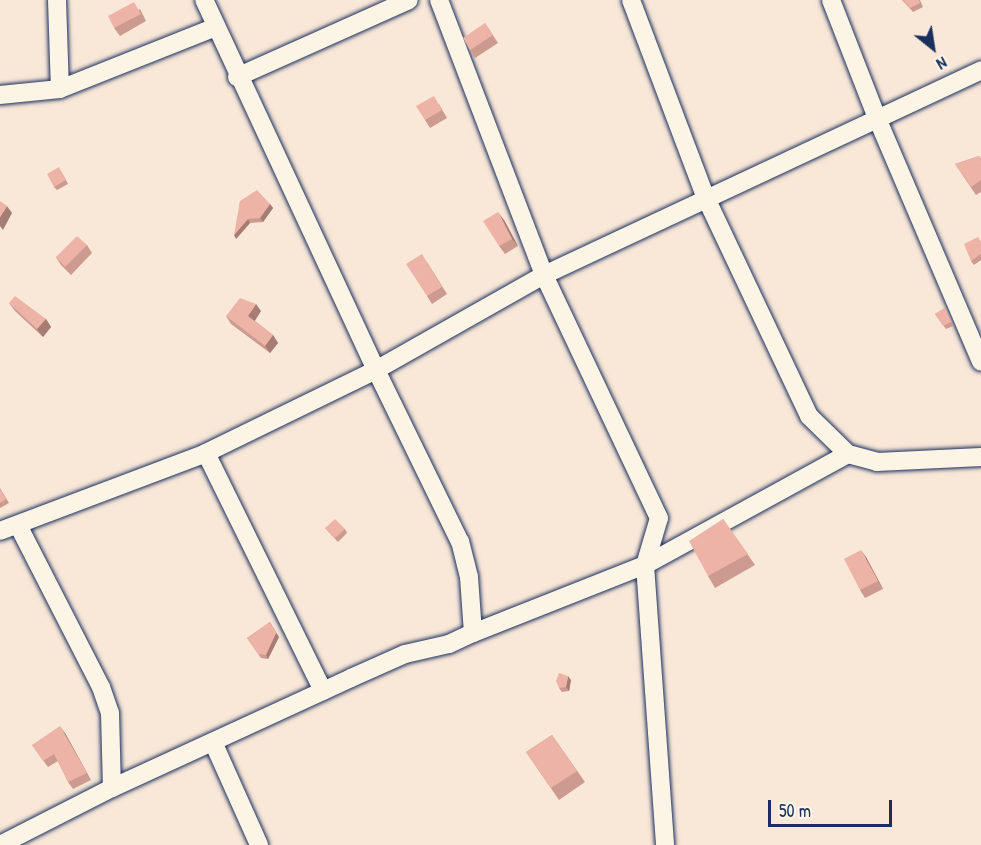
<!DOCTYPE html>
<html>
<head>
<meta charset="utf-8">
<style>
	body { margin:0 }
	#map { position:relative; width:981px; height:845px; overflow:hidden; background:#f9e8d8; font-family:"Patrick Hand",sans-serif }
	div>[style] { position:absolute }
	.roads { filter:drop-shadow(0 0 2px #1b2f5e) drop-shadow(0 0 2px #1b2f5e) }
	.minor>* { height:18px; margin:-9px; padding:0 9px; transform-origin:9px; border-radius:9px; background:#fcf5e5 }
	.wall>* { inset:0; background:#cc9a8f }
	.shaded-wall>* { inset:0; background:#a67d74 }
	.building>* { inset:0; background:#edb3a6 }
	span { translate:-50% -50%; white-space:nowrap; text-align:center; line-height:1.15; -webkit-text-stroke:4.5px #fcf5e5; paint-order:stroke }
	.north { position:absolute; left:903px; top:18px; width:60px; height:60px; -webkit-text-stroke:4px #fcf5e5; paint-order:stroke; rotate:150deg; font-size:16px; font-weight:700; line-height:24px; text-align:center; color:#1b2f5e }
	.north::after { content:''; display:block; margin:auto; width:21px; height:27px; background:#1b2f5e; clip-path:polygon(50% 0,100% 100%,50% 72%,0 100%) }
	.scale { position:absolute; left:768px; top:800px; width:124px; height:27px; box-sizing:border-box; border:3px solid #1b2f5e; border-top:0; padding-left:8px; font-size:18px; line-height:21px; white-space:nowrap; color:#1b2f5e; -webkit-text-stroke:4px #fcf5e5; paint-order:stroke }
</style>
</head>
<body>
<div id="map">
	<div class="roads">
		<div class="minor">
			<div style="left:57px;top:0;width:89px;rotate:88.1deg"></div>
			<div style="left:439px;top:0;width:294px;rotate:69.1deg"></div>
			<div style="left:544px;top:275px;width:269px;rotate:64.7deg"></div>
			<div style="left:659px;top:518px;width:49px;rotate:106.6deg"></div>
			<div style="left:645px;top:565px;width:281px;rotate:85.9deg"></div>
			<div style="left:631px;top:0;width:212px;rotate:69.3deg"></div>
			<div style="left:706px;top:198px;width:241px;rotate:64.7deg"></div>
			<div style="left:809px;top:416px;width:54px;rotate:44.3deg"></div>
			<div style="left:848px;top:454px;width:30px;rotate:15deg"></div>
			<div style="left:877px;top:462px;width:104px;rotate:-2.8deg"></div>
			<div style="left:831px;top:0;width:127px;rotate:68.7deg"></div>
			<div style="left:877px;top:118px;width:265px;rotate:66.9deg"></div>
			<div style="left:237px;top:77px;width:188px;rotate:-24.1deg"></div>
			<div style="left:0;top:95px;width:60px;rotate:-5.7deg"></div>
			<div style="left:60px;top:89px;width:168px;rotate:-21.7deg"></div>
			<div style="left:206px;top:453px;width:265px;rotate:63.8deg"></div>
			<div style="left:18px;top:525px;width:182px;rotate:62.9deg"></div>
			<div style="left:101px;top:687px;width:28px;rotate:71deg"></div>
			<div style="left:110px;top:713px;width:75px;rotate:88.5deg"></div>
			<div style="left:0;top:531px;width:220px;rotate:-20.7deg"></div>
			<div style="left:206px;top:453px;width:189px;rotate:-26deg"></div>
			<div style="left:376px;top:370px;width:193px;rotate:-29.5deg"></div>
			<div style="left:544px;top:275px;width:483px;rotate:-25.1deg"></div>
			<div style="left:473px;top:633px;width:185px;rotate:-21.6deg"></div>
			<div style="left:645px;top:565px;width:231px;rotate:-28.7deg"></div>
			<div style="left:213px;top:742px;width:113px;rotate:65.9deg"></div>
			<div style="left:0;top:845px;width:126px;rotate:-27deg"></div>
			<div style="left:112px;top:788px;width:263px;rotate:-24.7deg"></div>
			<div style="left:351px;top:678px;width:59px;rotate:-24deg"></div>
			<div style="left:405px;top:654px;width:45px;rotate:-12.8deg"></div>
			<div style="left:449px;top:644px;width:26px;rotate:-25deg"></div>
			<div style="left:473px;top:633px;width:56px;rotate:-94.1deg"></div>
			<div style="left:469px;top:577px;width:36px;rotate:-104deg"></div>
			<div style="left:460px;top:542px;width:191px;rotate:-116deg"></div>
			<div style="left:376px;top:370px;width:408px;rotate:-114.9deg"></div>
		</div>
	</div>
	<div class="wall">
		<div style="clip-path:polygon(902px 0,920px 0,923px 7px,913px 12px)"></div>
		<div style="clip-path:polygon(140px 9px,146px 21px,120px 36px,114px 28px)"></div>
		<div style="clip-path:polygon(485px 23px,498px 43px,475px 58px,470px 50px)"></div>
		<div style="clip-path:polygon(439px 104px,447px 118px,430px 128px,425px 120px)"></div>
		<div style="clip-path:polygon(979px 156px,981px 159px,981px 192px,976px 195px,955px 164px)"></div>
		<div style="clip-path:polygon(61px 171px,68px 184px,57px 190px,54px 187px)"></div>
		<div style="clip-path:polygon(240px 201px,270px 204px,273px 208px,263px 222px,250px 223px,236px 239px)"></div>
		<div style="clip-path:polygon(504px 220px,518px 246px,505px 254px,499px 246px)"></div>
		<div style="clip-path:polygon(981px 242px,981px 260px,974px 265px,971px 261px)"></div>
		<div style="clip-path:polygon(87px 245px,92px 253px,71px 275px,61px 265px,56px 257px)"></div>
		<div style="clip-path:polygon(427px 262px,447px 294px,432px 304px,427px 296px)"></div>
		<div style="clip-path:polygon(9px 303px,46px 319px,51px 327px,43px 337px,15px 311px)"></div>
		<div style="clip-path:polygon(945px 308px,953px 326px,946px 329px,935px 314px)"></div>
		<div style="clip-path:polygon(261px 311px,255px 321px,273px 335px,278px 343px,270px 353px,231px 324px,226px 316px)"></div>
		<div style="clip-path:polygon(0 488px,9px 503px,0 508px)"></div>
		<div style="clip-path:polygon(723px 519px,755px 565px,715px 588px,708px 576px)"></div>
		<div style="clip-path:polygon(325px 528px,345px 529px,347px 533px,338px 542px)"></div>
		<div style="clip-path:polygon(866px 557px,883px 589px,865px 598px,860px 590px)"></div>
		<div style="clip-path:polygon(270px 622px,279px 637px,268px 659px,261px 658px,247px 638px)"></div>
		<div style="clip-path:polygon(571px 680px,569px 691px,562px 692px,559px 688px)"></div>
		<div style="clip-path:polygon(65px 733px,91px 780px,73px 789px,68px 782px,58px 761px,48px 767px,32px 745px)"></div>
		<div style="clip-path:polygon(552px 735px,585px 782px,559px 800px,526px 752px)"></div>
	</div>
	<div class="shaded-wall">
		<div style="clip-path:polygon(270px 204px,273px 208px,263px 222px,260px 218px)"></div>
		<div style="clip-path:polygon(7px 206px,12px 213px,3px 230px,0 226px,0 217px)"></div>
		<div style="clip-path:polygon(498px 212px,504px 220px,518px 246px,512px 239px)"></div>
		<div style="clip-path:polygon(248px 219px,250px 223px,236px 239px,234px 235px)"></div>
		<div style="clip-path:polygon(256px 304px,261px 311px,253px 323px,248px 316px)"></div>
		<div style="clip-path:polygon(46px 319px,51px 327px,43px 337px,37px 329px)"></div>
		<div style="clip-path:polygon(273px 335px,278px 343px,270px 353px,265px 346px)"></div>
		<div style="clip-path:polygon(861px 550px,866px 557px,883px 589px,878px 581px)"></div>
		<div style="clip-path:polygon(276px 633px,279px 637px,268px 659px,266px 655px)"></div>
		<div style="clip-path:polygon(568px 676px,571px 680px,569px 691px,566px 687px)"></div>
		<div style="clip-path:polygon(60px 726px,65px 733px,91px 780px,87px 773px)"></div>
	</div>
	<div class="building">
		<div style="clip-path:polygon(903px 0,919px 0,920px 3px,910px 8px)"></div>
		<div style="clip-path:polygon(134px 2px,141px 14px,114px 28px,108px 16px)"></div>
		<div style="clip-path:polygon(485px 23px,493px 35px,470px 50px,463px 38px)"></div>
		<div style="clip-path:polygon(434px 96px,442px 110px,425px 120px,416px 106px)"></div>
		<div style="clip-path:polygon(979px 156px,981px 161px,981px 180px,971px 187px,955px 164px)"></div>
		<div style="clip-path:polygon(59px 167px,66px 180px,54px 187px,47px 174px)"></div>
		<div style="clip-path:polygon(257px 190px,270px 204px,260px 218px,248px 219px,234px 235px,240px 201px)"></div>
		<div style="clip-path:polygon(0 201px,7px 206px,0 217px)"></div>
		<div style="clip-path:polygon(498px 212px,512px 239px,499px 246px,483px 221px)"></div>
		<div style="clip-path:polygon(77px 236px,87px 245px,65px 267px,56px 257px)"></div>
		<div style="clip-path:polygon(978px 237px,981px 242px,981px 254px,971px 261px,964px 244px)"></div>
		<div style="clip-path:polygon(422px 254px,442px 287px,427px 296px,406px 264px)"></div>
		<div style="clip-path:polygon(15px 296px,46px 319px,37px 329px,9px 303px)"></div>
		<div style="clip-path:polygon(240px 298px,256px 304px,248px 316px,273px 335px,265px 346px,226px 316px)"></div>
		<div style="clip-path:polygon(945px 308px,951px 322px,943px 326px,935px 314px)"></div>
		<div style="clip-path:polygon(0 489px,6px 499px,0 503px)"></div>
		<div style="clip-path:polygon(335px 519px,345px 529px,335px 538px,325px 528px)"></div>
		<div style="clip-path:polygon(723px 519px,748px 554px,708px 576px,689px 541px)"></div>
		<div style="clip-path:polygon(861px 550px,878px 581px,860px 590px,844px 559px)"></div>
		<div style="clip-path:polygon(270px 622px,276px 633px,266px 655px,258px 654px,247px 638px)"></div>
		<div style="clip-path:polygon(559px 673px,568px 676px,566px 687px,559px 688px,556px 681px)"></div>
		<div style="clip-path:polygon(60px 726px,87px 773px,68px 782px,54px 754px,43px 761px,32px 745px)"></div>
		<div style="clip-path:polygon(552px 735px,577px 771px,551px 788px,526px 752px)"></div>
	</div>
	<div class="north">N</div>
	<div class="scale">50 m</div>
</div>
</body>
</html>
